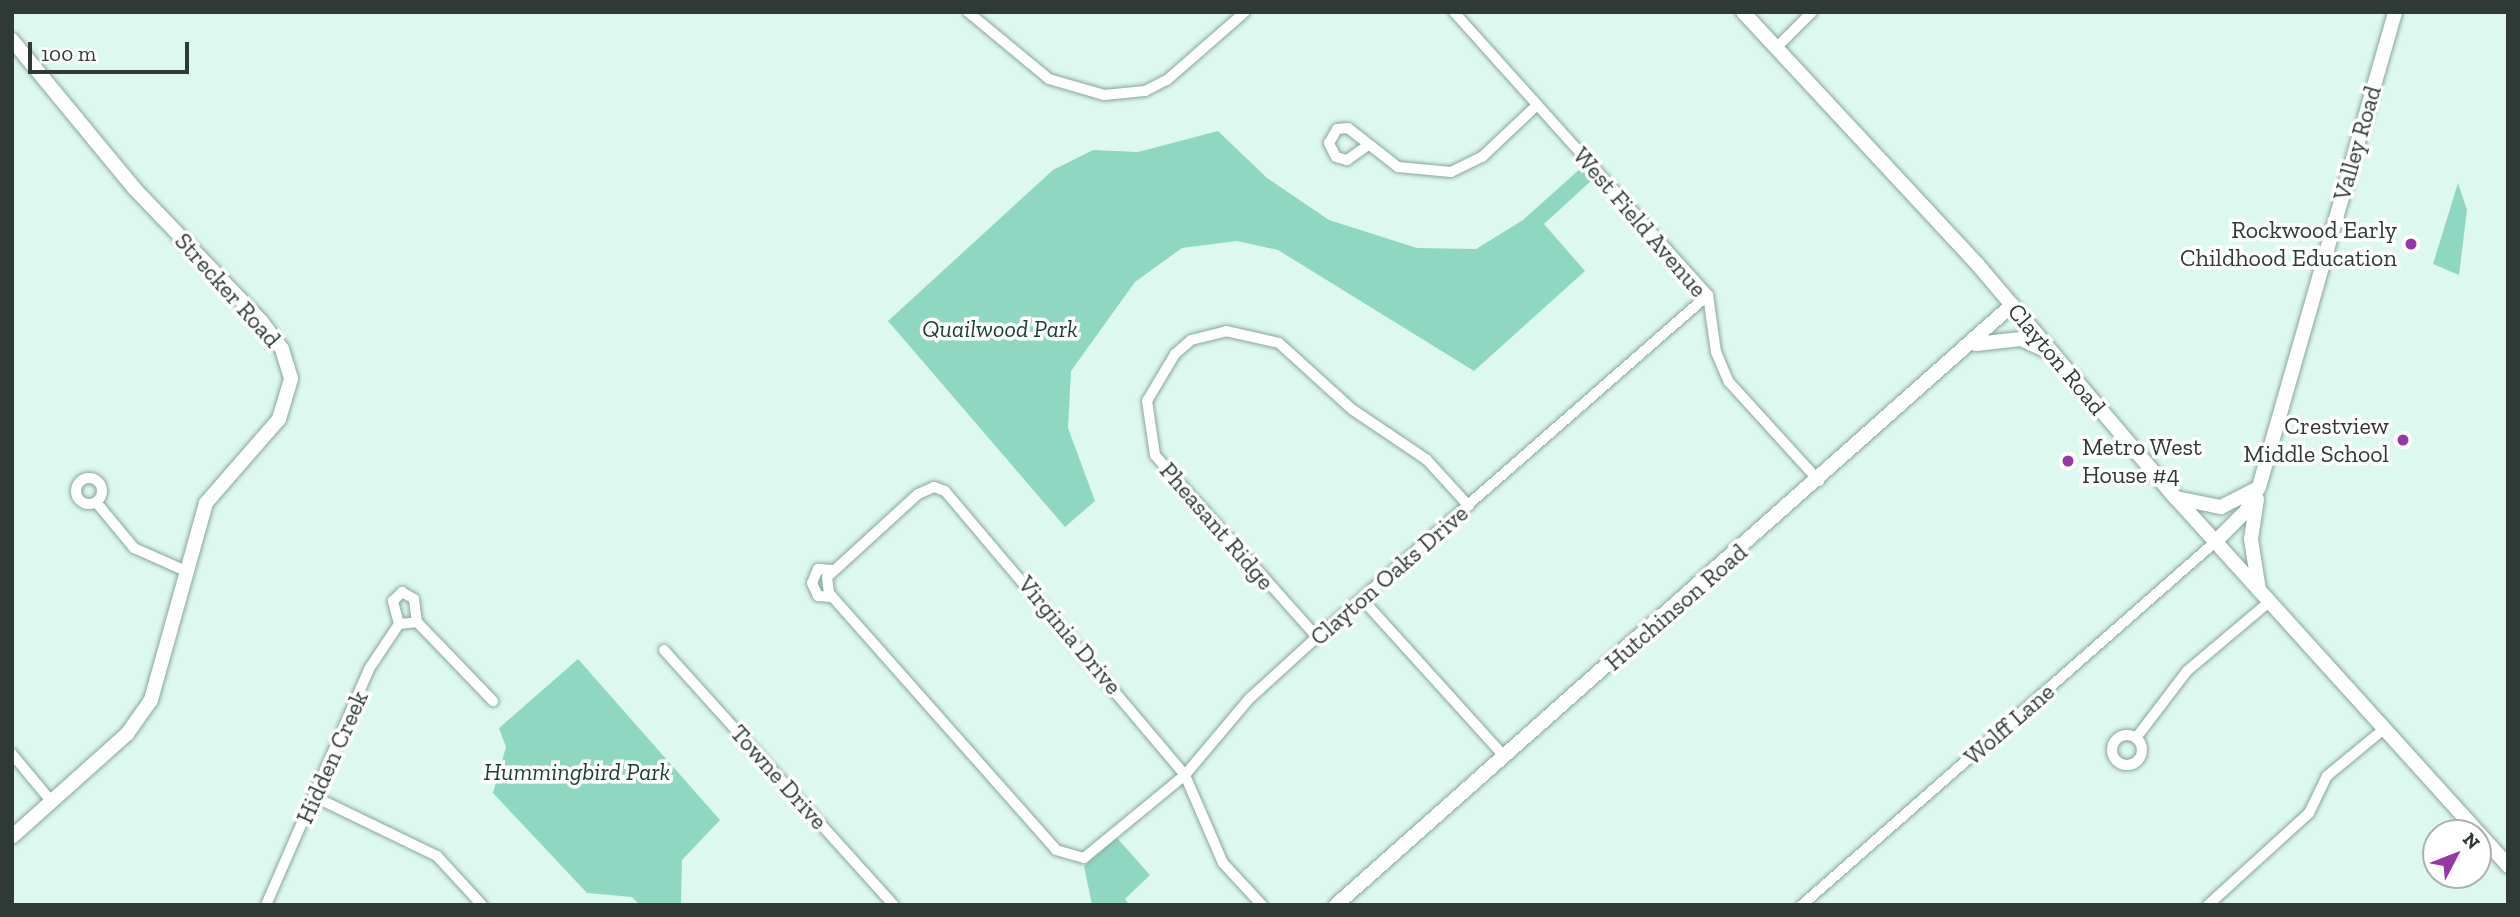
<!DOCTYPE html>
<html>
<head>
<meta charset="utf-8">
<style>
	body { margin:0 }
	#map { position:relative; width:2520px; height:917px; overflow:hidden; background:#ddf9ef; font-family:"Zilla Slab",serif }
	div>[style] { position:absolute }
	.green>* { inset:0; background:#90d7c1 }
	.roads { filter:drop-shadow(0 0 2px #8aa59c) drop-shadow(0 0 2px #8aa59c) }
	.street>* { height:10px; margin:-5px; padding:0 5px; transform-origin:5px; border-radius:5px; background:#fff }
	.street>.ring { margin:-5px; padding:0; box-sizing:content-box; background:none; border:10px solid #fff; border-radius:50% }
	.secondary>* { height:14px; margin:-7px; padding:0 7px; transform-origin:7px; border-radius:7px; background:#fff }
	.dots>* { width:19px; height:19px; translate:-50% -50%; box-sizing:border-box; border:4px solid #fff; border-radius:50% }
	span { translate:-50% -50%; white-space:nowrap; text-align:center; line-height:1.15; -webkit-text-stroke:7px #fff; paint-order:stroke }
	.street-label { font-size:24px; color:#2f3a36 }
	.poi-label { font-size:24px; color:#2f3a36 }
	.right { translate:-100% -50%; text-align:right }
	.left { translate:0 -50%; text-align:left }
	.park-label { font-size:24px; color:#1a3e34; font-style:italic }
	.frame { position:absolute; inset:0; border:14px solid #2f3a36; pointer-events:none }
	.north { position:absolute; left:2422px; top:819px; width:70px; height:70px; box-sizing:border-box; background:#fff; border:2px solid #acb0af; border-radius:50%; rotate:48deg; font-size:19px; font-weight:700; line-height:28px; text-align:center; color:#2f3a36 }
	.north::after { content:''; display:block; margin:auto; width:24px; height:32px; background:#9438a2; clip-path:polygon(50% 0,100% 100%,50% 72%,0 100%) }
	.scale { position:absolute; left:28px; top:42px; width:161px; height:32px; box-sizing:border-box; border:4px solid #2f3a36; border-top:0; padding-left:9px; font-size:21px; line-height:24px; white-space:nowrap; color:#2f3a36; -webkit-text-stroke:5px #fff; paint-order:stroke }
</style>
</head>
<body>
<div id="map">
	<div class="green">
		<div style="clip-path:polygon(1218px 131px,1267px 178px,1329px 220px,1417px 248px,1476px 249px,1523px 220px,1581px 168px,1592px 180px,1544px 224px,1585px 271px,1474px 371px,1278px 250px,1237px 241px,1182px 248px,1135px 282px,1071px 371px,1068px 428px,1095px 501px,1065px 527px,888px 321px,1053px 170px,1093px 150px,1138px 152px)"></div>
		<div style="clip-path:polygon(2458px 183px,2467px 210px,2459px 275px,2433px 264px)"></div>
		<div style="clip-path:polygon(578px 659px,720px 820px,682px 860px,681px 905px,640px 905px,632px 897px,587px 893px,493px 793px,506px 747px,499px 728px)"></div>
		<div style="clip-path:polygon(1117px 838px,1150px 875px,1125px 899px,1129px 905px,1092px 905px,1084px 866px)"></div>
	</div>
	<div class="roads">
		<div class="street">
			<div style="left:968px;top:12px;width:105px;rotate:39.6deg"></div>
			<div style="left:1049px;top:79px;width:57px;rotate:16.2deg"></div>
			<div style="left:1104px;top:95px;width:41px;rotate:-5.6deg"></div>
			<div style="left:1145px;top:91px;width:25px;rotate:-27deg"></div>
			<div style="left:1167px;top:80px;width:103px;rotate:-41.1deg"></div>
			<div style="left:1454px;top:12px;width:380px;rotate:48.1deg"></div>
			<div style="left:1708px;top:295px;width:58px;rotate:82deg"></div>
			<div style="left:1716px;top:352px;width:33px;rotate:67deg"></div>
			<div style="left:1729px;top:382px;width:134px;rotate:47.7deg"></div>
			<div style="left:1777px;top:47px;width:49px;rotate:-45deg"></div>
			<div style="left:1368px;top:145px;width:26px;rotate:144deg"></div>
			<div style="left:1347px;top:160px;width:11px;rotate:-165deg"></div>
			<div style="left:1336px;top:157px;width:16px;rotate:-117deg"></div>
			<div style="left:1329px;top:143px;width:16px;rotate:-60deg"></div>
			<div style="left:1337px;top:129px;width:11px;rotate:-5deg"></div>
			<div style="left:1348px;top:128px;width:63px;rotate:38deg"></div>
			<div style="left:1398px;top:167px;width:53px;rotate:5.4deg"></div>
			<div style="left:1451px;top:172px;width:34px;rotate:-26deg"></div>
			<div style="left:1482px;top:157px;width:76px;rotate:-43.4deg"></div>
			<div class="ring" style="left:76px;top:478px;width:16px;height:16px"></div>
			<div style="left:96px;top:502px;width:60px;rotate:50.4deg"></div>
			<div style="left:134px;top:548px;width:57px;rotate:23.9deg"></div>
			<div style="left:832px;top:597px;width:14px;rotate:-176deg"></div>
			<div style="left:818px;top:596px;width:14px;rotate:-115deg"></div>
			<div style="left:812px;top:583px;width:15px;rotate:-67deg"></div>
			<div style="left:818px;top:569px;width:15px;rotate:4deg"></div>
			<div style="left:1363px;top:600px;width:212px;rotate:47.9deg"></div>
			<div style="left:399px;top:624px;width:24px;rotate:-105deg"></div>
			<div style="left:393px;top:601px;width:13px;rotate:-45deg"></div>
			<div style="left:402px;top:592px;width:14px;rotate:30deg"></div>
			<div style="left:414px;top:599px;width:23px;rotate:83deg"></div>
			<div style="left:1317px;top:637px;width:244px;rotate:-131.7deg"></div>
			<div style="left:1155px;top:455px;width:55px;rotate:-98.4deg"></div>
			<div style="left:1147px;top:401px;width:55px;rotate:-59.2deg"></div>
			<div style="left:1175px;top:354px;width:21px;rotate:-41deg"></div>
			<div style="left:1191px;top:340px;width:36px;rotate:-14deg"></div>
			<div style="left:1226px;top:331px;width:54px;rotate:12.8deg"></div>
			<div style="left:1279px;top:343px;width:100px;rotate:42.2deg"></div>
			<div style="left:1353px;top:410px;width:89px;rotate:34deg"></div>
			<div style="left:1427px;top:460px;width:62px;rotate:47.6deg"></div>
			<div style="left:664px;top:650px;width:343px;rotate:48deg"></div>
			<div class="ring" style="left:2112px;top:735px;width:20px;height:20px"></div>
			<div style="left:2136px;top:738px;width:84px;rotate:-52.7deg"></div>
			<div style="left:2187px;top:671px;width:107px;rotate:-40.1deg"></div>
			<div style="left:12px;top:754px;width:62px;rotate:50.2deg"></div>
			<div style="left:315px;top:797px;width:136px;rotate:25.8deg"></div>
			<div style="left:437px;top:856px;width:67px;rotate:47.4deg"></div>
			<div style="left:266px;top:905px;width:257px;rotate:-66.4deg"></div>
			<div style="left:369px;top:669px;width:54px;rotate:-56.3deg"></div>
			<div style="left:399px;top:624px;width:18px;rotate:-6deg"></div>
			<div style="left:417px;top:622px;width:110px;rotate:46.1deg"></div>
			<div style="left:1262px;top:905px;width:57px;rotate:-132.9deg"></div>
			<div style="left:1223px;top:863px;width:96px;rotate:-113.4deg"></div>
			<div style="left:1185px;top:775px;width:372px;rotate:-130.2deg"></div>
			<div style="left:945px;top:491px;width:12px;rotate:-160deg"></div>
			<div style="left:934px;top:487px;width:17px;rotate:156deg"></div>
			<div style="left:918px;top:494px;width:123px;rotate:137.6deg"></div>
			<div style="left:827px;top:577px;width:16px;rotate:83deg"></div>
			<div style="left:829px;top:593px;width:343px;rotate:48.5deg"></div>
			<div style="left:1056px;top:850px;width:29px;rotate:16deg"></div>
			<div style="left:1084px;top:858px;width:131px;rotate:-39.4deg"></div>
			<div style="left:1185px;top:775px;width:99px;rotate:-49.9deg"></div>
			<div style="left:1249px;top:699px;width:92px;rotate:-42.4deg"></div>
			<div style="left:1317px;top:637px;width:519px;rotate:-41.18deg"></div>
			<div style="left:1802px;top:905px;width:550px;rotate:-41.31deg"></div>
			<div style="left:2208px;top:905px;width:137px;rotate:-42.3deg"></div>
			<div style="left:2309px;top:813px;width:41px;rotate:-64.1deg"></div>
			<div style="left:2327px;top:776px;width:74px;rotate:-39.5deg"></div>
		</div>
		<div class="secondary">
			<div style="left:1743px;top:12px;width:345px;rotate:47.1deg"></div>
			<div style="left:1978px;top:265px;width:304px;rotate:49.7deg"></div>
			<div style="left:2175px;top:497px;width:497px;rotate:47.9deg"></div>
			<div style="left:12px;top:40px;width:190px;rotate:50.5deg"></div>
			<div style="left:133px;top:187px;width:185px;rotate:46.3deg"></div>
			<div style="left:261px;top:321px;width:35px;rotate:53deg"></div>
			<div style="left:282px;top:349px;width:31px;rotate:73deg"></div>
			<div style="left:291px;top:379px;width:42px;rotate:106.7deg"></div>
			<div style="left:279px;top:419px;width:111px;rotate:131deg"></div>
			<div style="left:206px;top:503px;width:205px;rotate:105.6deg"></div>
			<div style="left:151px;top:700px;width:42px;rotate:125.2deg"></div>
			<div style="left:127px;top:734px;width:154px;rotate:138.2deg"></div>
			<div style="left:1976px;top:344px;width:45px;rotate:-6.3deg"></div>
			<div style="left:2021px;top:339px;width:29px;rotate:25deg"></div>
			<div style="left:2176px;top:498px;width:46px;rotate:11.3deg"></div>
			<div style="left:2221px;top:507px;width:38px;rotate:-27deg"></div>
			<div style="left:2257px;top:499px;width:40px;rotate:98.5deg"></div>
			<div style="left:2251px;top:539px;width:52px;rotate:81.1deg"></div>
			<div style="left:2215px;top:542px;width:44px;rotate:-45deg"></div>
			<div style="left:2246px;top:511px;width:27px;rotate:-62deg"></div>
			<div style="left:2259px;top:487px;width:494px;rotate:-74deg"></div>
			<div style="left:1336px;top:905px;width:904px;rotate:-41.59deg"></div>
		</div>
	</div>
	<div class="dots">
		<div style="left:2411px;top:244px;background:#9438a2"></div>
		<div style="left:2403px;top:440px;background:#9438a2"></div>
		<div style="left:2068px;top:461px;background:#9438a2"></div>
	</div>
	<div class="street-label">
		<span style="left:2357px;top:143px;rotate:-74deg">Valley Road</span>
		<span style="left:1640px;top:222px;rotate:49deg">West Field Avenue</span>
		<span style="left:228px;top:290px;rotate:48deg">Strecker Road</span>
		<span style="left:2057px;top:359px;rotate:50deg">Clayton Road</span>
		<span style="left:1217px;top:526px;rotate:49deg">Pheasant Ridge</span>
		<span style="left:1389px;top:575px;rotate:-41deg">Clayton Oaks Drive</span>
		<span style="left:1676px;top:607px;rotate:-41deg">Hutchinson Road</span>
		<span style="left:1070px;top:635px;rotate:50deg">Virginia Drive</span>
		<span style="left:2009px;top:724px;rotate:-41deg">Wolff Lane</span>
		<span style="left:332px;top:757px;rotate:-66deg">Hidden Creek</span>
		<span style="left:779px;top:777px;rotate:48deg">Towne Drive</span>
	</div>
	<div class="poi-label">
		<span class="right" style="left:2397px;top:244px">Rockwood Early<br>Childhood Education</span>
		<span class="right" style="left:2389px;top:440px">Crestview<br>Middle School</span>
		<span class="left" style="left:2082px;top:461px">Metro West<br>House #4</span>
	</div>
	<div class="park-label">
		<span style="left:1000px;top:329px">Quailwood Park</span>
		<span style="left:577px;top:772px">Hummingbird Park</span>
	</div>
	<div class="frame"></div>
	<div class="north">N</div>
	<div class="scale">100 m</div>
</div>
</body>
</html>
